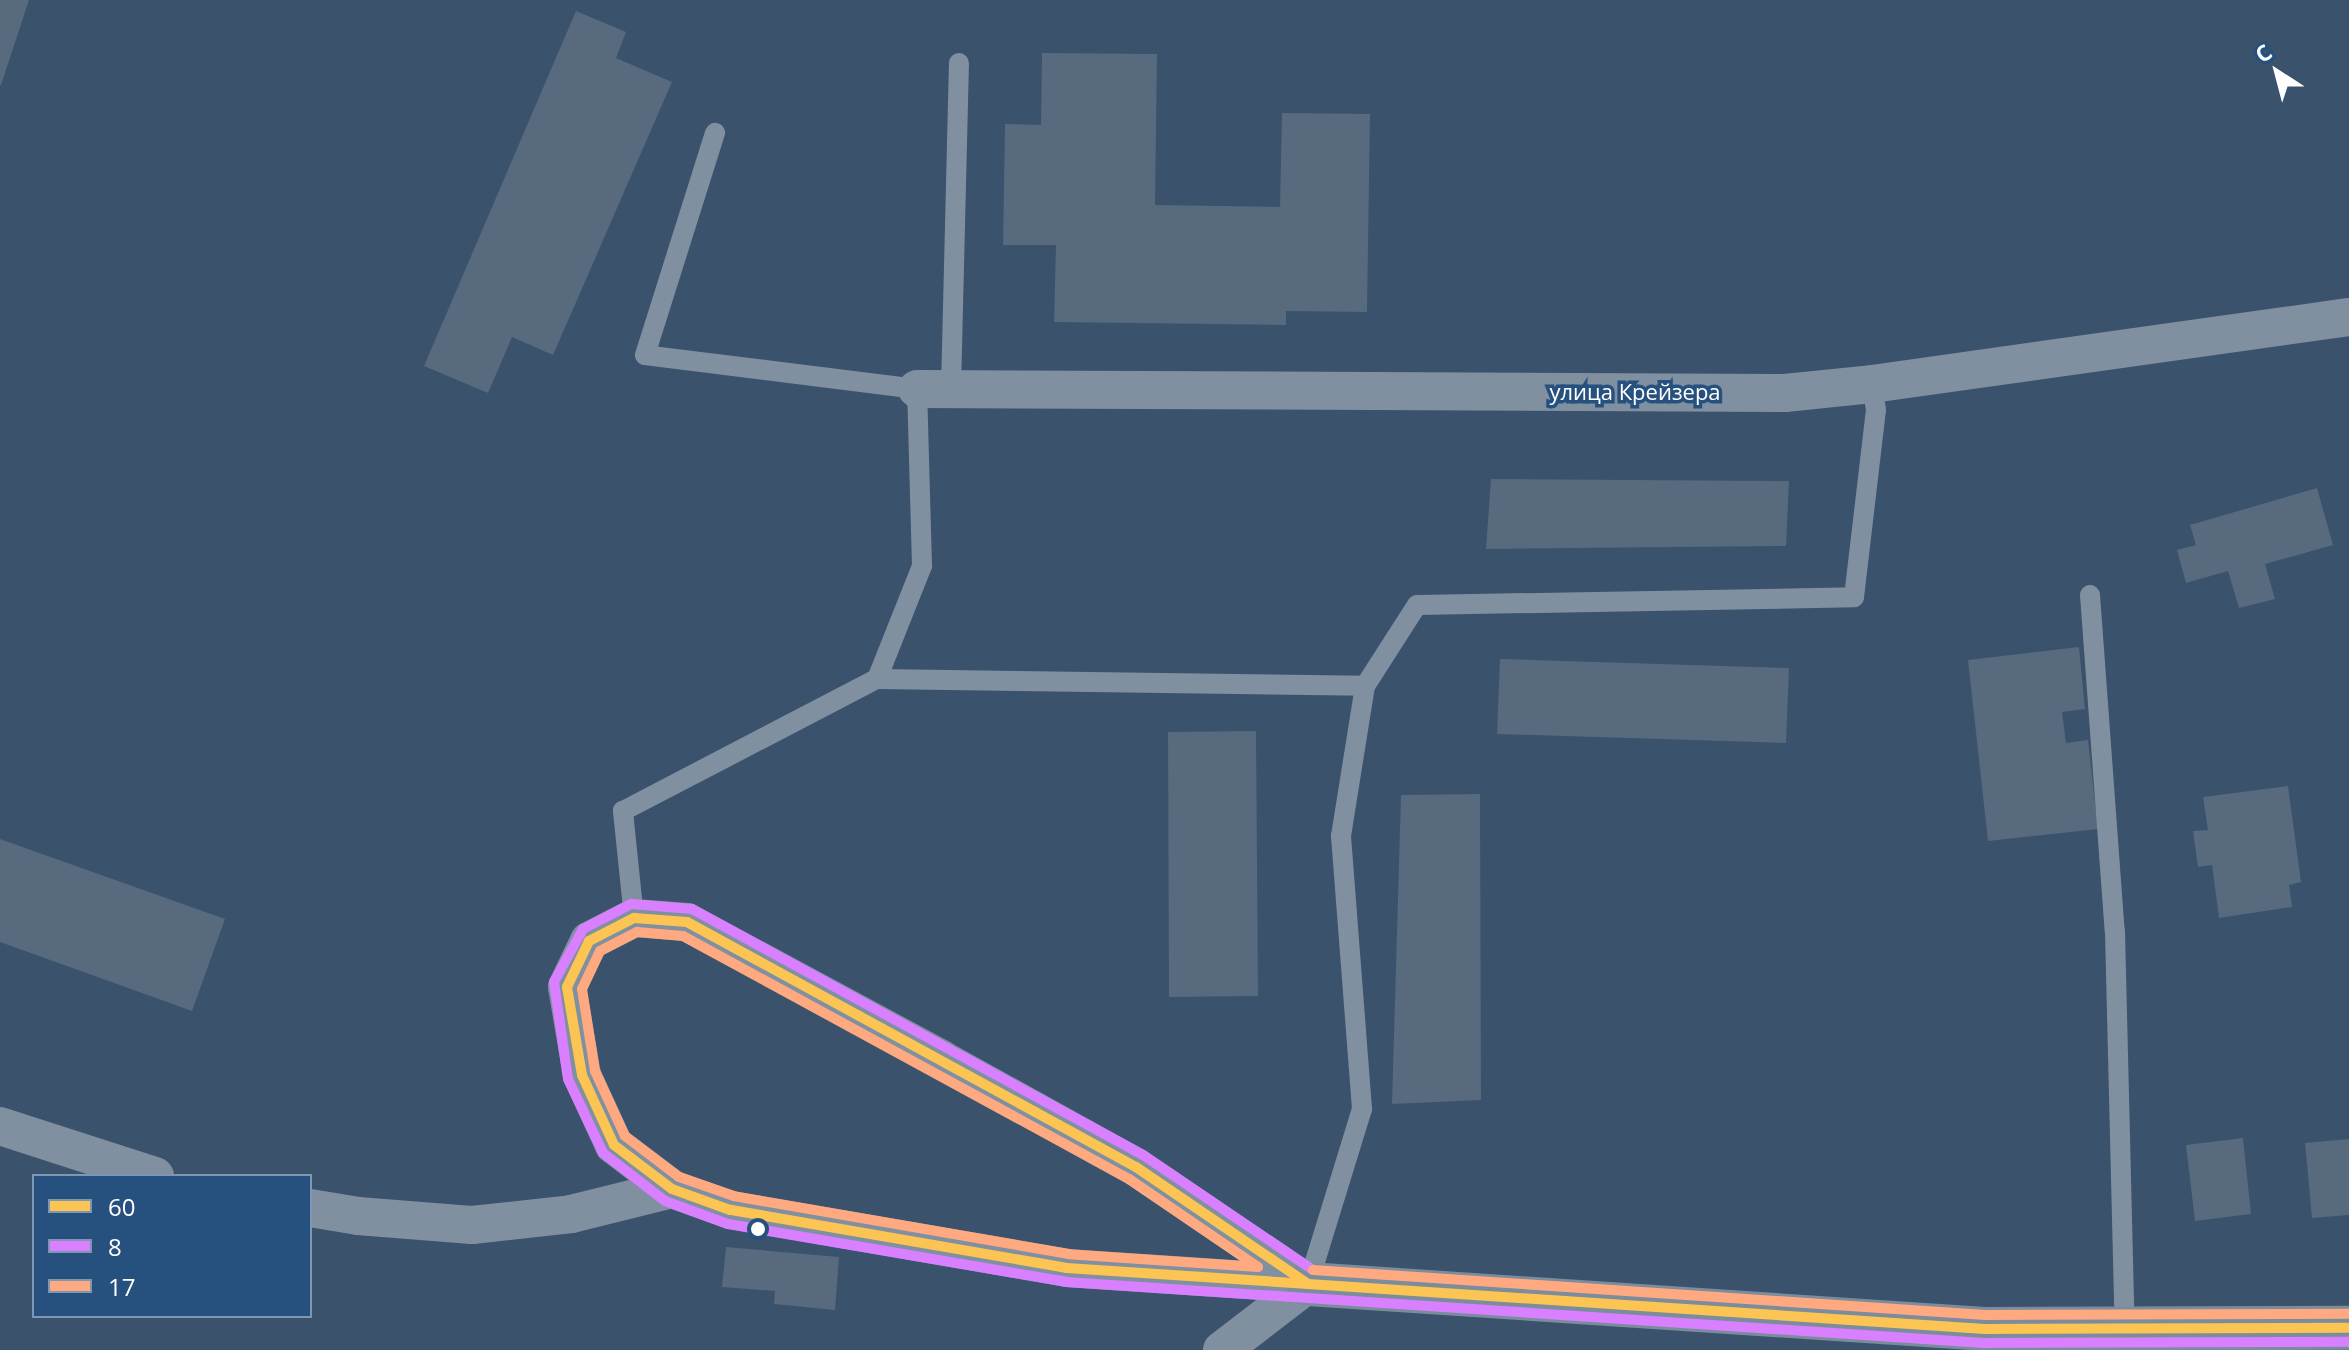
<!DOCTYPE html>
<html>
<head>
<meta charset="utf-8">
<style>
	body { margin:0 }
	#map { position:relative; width:2349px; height:1350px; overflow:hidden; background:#3a526b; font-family:"Open Sans",sans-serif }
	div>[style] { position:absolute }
	.building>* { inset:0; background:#576a7e }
	.lane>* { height:20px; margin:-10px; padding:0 10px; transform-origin:10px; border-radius:10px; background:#8090a1 }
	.street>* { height:38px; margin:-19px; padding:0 19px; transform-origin:19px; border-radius:19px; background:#8090a1 }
	.secondary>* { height:44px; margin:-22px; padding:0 22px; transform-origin:22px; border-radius:22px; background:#7b8c9d }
	.bus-1>* { height:10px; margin:-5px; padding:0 5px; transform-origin:5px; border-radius:5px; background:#fcc553 }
	.bus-2>* { height:10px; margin:-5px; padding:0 5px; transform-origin:5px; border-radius:5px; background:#d880ff }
	.bus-3>* { height:10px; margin:-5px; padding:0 5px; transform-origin:5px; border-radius:5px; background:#ffa980 }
	.dots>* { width:22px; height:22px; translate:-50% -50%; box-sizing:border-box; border:4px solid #26517f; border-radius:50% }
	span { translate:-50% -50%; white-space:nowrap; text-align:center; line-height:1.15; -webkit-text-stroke:7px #26517f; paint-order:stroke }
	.street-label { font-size:22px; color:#fff }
	.legend { position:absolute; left:32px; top:1174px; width:280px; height:144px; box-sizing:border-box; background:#26517f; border:2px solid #7d97b2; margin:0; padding:10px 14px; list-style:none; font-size:24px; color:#fff }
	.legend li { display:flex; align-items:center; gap:16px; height:40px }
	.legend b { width:40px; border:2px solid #7d97b2 }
	.north { position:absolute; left:2237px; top:32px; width:80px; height:80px; -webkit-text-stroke:6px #26517f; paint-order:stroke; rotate:324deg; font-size:22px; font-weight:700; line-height:32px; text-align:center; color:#fff }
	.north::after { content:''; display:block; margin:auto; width:28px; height:36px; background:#fff; clip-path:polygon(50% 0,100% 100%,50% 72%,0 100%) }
</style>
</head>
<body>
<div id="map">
	<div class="building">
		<div style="clip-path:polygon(0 0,29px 0,1px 85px,0 85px)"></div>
		<div style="clip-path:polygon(576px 11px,626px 32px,616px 58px,672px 82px,553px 355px,512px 337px,488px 393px,424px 366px)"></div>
		<div style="clip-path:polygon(1042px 53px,1157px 54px,1155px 205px,1280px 207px,1282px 113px,1370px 114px,1367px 312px,1286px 311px,1286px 325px,1054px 322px,1056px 245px,1003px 245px,1005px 124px,1041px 125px)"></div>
		<div style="clip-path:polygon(1491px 479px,1789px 481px,1786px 546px,1486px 549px)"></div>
		<div style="clip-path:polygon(2317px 488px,2333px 545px,2265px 564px,2275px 599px,2239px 608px,2228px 571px,2186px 583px,2177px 550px,2196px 545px,2190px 525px)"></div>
		<div style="clip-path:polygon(2079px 647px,2085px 709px,2062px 712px,2066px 743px,2088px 740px,2098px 829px,1988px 841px,1968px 660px)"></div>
		<div style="clip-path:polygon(1500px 659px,1789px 668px,1786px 743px,1497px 734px)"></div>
		<div style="clip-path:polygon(1256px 731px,1258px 996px,1169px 997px,1168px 732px)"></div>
		<div style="clip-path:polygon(2288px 786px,2301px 882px,2289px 885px,2292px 907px,2219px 918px,2212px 865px,2198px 867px,2193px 831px,2208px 830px,2203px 797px)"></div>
		<div style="clip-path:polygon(1480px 794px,1481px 1100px,1392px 1104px,1401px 795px)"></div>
		<div style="clip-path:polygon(0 839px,225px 919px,192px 1011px,0 942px)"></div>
		<div style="clip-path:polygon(2243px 1138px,2251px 1214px,2195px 1221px,2186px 1145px)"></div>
		<div style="clip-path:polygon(2349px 1139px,2349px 1215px,2312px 1218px,2305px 1143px)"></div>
		<div style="clip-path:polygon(726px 1247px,839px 1257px,835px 1310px,774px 1304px,775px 1291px,722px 1287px)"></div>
	</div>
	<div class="lane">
		<div style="left:951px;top:389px;width:326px;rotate:-88.6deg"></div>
		<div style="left:2090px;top:595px;width:338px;rotate:85.8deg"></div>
		<div style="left:2115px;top:932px;width:397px;rotate:88.6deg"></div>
		<div style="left:877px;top:679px;width:488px;rotate:0.8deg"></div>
		<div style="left:1365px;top:686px;width:152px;rotate:99.1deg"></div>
		<div style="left:1341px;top:836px;width:274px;rotate:85.6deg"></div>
		<div style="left:1362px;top:1109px;width:183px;rotate:107.1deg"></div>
		<div style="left:1365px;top:686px;width:96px;rotate:-57.3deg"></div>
		<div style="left:1417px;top:605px;width:437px;rotate:-1deg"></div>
		<div style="left:1854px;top:597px;width:188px;rotate:-83.3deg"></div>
		<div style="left:1876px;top:410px;width:26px;rotate:-99deg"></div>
		<div style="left:634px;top:918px;width:108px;rotate:-95.9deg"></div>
		<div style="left:623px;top:811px;width:286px;rotate:-27.5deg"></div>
		<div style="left:877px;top:679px;width:122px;rotate:-68.3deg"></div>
		<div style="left:922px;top:566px;width:177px;rotate:-91.6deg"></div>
		<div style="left:917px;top:389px;width:274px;rotate:-172.9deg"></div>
		<div style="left:645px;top:355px;width:233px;rotate:-72.5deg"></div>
	</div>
	<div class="street">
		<div style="left:917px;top:389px;width:868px;rotate:0.26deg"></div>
		<div style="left:1785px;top:393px;width:87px;rotate:-5.9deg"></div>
		<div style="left:1872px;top:384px;width:482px;rotate:-8deg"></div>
		<div style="left:634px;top:918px;width:53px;rotate:4.3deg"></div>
		<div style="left:687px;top:922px;width:289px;rotate:28.3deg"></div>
		<div style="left:941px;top:1059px;width:223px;rotate:29deg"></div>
		<div style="left:1136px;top:1167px;width:208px;rotate:34.2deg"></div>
		<div style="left:1308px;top:1284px;width:242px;rotate:-176.2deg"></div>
		<div style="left:1067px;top:1268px;width:342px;rotate:-170.2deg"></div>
		<div style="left:730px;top:1210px;width:62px;rotate:-160.1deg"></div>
		<div style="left:672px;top:1189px;width:73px;rotate:-142.8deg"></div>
		<div style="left:614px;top:1145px;width:77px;rotate:-114.6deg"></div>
		<div style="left:582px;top:1075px;width:89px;rotate:-99.7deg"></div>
		<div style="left:567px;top:987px;width:51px;rotate:-64.4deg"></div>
		<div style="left:589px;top:941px;width:51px;rotate:-27.1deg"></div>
		<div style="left:0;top:1126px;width:163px;rotate:17.9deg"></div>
		<div style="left:310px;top:1208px;width:49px;rotate:9.5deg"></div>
		<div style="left:358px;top:1216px;width:114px;rotate:4.5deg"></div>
		<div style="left:472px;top:1225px;width:100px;rotate:-6.3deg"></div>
		<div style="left:571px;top:1214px;width:104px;rotate:-13.9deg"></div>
		<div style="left:1222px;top:1350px;width:108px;rotate:-37.5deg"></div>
	</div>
	<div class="secondary">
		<div style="left:1308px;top:1284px;width:678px;rotate:3.8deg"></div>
		<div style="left:1985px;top:1329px;width:364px;rotate:-0.2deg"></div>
	</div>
	<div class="bus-1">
		<div style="left:634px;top:918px;width:53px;rotate:4.3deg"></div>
		<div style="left:687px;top:922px;width:511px;rotate:28.62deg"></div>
		<div style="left:1136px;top:1167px;width:208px;rotate:34.2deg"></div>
		<div style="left:1308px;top:1284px;width:242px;rotate:-176.2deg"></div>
		<div style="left:1067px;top:1268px;width:342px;rotate:-170.2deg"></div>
		<div style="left:730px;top:1210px;width:62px;rotate:-160.1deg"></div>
		<div style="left:672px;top:1189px;width:73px;rotate:-142.8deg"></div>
		<div style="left:614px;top:1145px;width:77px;rotate:-114.6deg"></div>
		<div style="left:582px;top:1075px;width:89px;rotate:-99.7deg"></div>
		<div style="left:567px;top:987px;width:51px;rotate:-64.4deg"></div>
		<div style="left:589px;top:941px;width:51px;rotate:-27.1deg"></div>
		<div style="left:1308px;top:1284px;width:678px;rotate:3.8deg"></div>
		<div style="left:1985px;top:1329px;width:364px;rotate:-0.2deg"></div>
	</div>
	<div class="bus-2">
		<div style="left:1313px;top:1270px;width:205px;rotate:-145.9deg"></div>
		<div style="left:1143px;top:1155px;width:514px;rotate:-151.39deg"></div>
		<div style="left:692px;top:909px;width:61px;rotate:-175.3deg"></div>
		<div style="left:631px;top:904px;width:54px;rotate:152.5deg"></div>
		<div style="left:583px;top:929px;width:60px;rotate:118.7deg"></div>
		<div style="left:554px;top:982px;width:98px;rotate:81.8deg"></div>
		<div style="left:568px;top:1079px;width:82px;rotate:64.7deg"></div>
		<div style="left:603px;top:1153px;width:78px;rotate:37.7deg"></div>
		<div style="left:665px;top:1201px;width:67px;rotate:20.1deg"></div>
		<div style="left:728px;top:1224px;width:343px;rotate:9.7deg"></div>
		<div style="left:1066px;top:1282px;width:920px;rotate:3.8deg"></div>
		<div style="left:1984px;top:1343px;width:365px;rotate:-0.2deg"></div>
	</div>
	<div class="bus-3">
		<div style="left:637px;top:932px;width:46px;rotate:5deg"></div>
		<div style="left:683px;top:936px;width:508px;rotate:28.58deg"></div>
		<div style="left:1129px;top:1179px;width:156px;rotate:34.3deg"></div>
		<div style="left:1258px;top:1267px;width:189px;rotate:-176.1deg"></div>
		<div style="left:1069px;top:1254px;width:340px;rotate:-170.2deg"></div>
		<div style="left:734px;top:1196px;width:58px;rotate:-160.9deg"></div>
		<div style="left:679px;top:1177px;width:68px;rotate:-142.8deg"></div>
		<div style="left:625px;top:1136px;width:72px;rotate:-114.8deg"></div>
		<div style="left:595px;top:1071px;width:83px;rotate:-99deg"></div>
		<div style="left:582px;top:989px;width:42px;rotate:-64.7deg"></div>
		<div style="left:600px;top:951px;width:42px;rotate:-27.2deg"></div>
		<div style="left:1313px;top:1270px;width:674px;rotate:3.83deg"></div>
		<div style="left:1985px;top:1315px;width:364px;rotate:-0.2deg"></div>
	</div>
	<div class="dots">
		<div style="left:758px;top:1229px;background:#fff"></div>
	</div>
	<div class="street-label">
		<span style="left:1635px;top:392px">улица Крейзера</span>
	</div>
	<ul class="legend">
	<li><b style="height:10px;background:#fcc553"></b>60</li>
	<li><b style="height:10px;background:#d880ff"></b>8</li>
	<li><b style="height:10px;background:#ffa980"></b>17</li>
	</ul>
	<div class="north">С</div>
</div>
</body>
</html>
